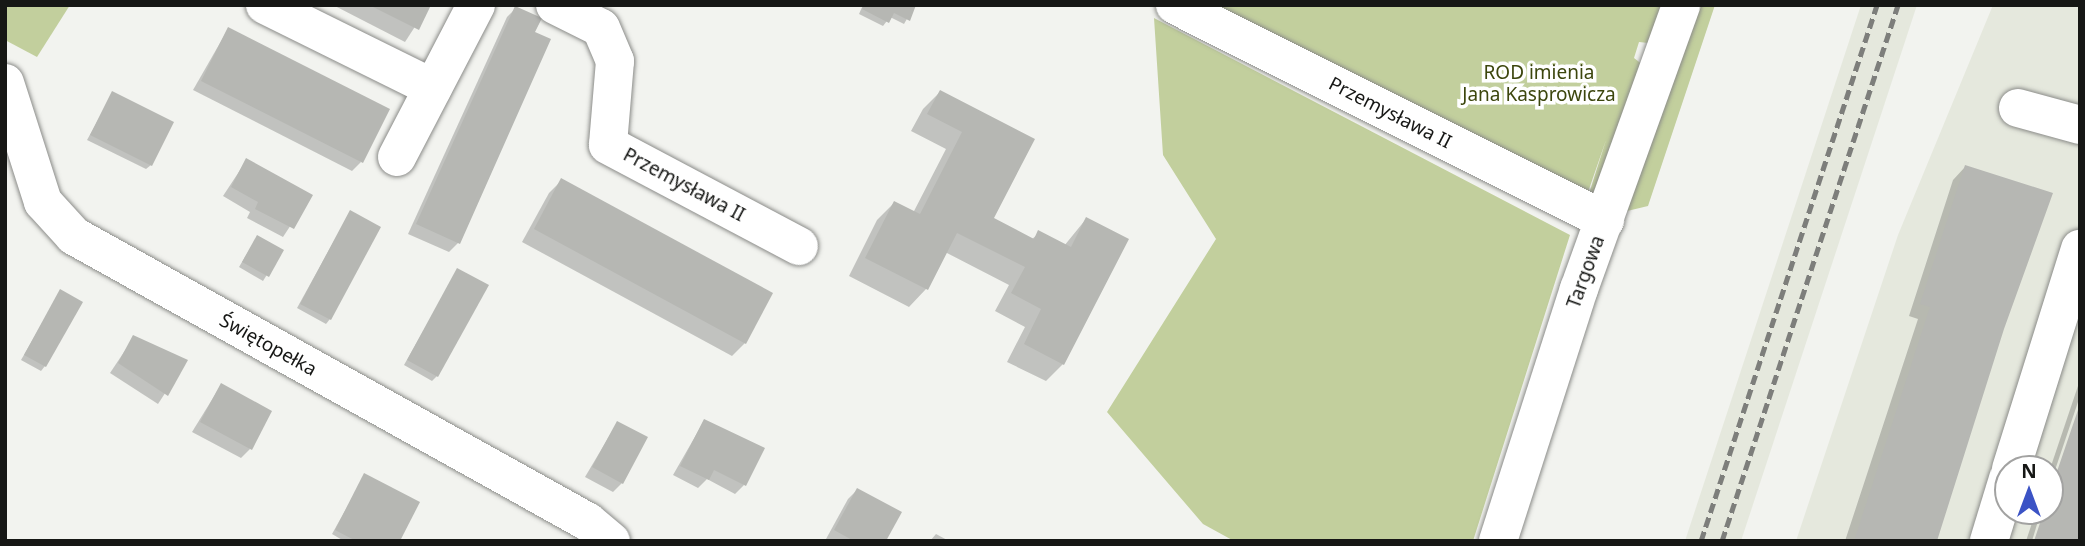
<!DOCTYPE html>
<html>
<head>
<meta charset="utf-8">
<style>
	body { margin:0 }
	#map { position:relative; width:2085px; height:546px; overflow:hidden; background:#f2f3ef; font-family:"Noto Sans",sans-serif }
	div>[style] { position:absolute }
	.built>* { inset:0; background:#e5e8dd }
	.green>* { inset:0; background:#c2cf9d }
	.shadow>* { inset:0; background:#0003 }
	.building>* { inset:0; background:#b6b7b3 }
	.roads { filter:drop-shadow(0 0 2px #8b8c89) drop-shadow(0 0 2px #8b8c89) }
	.minor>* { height:38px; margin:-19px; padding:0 19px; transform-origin:19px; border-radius:19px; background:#fff }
	.rail>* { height:5px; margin-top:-2.5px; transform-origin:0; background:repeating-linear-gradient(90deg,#7d7e7b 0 10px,transparent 0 15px) }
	span { translate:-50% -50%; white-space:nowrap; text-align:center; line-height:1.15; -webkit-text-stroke:7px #fff; paint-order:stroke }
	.park-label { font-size:19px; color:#3c460d }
	.street-label { font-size:19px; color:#161715 }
	.frame { position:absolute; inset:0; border:7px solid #161715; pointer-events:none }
	.north { position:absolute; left:1994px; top:455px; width:70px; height:70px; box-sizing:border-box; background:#fff; border:2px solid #a2a2a1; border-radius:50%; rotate:0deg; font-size:19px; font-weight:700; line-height:28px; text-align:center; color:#161715 }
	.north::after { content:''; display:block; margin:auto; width:24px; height:32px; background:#3b53c5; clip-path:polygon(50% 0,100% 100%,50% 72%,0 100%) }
</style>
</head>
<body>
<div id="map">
	<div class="built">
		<div style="clip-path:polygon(1861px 5px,1917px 5px,1741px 541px,1685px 541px)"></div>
		<div style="clip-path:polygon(evenodd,1993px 5px,2080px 5px,2080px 541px,1796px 541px,1898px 235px,1993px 5px,2008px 469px,2050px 469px,2050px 511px,2008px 511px,2008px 469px)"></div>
	</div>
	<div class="green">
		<div style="clip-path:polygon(5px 5px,70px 5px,37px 57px,5px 40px)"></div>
		<div style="clip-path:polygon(1212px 5px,1666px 5px,1648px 43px,1639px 42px,1634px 58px,1643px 65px,1603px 198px,1587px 200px,1606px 140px,1586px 198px)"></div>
		<div style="clip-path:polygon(1696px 5px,1715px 5px,1648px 206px,1623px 212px)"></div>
		<div style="clip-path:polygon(1154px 18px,1570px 235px,1473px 541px,1234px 541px,1203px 524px,1107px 412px,1216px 239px,1163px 155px)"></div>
	</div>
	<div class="shadow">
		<div style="clip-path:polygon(333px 5px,429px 5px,405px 42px)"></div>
		<div style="clip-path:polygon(863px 5px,915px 5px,904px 24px,890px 17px,883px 26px,859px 14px)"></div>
		<div style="clip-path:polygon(516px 8px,458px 243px,449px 252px,408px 234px,507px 17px)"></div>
		<div style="clip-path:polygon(228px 29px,361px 162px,352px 171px,193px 90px)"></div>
		<div style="clip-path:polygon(940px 92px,1033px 139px,992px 219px,1031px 240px,1039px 233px,1064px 246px,1086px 219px,1063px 364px,1046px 381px,1007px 362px,1025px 327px,995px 311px,1009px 285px,945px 252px,926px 289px,909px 307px,849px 276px,877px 220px,894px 203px,913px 213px,946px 149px,911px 131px,923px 109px)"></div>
		<div style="clip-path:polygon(113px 93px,151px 165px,146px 169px,87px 140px)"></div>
		<div style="clip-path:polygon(246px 161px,310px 196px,283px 237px,247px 218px,250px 212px,223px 196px)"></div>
		<div style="clip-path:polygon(1965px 167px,2002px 328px,1935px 541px,1845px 541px,1918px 319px,1909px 316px,1953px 180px)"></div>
		<div style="clip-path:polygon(562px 180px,745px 343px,732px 356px,522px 242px,549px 193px)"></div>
		<div style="clip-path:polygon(350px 212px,330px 319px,326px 324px,297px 308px)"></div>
		<div style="clip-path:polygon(257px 237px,282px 251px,263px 281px,239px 267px)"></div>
		<div style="clip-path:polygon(458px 270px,437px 376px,432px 381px,404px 365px)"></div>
		<div style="clip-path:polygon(60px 292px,45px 366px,41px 371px,21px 360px)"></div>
		<div style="clip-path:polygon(134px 337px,186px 361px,158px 404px,110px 373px)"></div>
		<div style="clip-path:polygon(2080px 380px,2080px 396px,2050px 485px,2050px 469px)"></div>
		<div style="clip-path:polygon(221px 385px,250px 449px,241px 458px,192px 432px)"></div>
		<div style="clip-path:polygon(704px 421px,744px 485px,735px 494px,707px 479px,698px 488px,673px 475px)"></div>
		<div style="clip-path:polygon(617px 423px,622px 483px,613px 492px,585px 477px)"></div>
		<div style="clip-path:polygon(365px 475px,398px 541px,344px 541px,332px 534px)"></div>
		<div style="clip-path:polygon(857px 490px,884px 541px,826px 539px,848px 499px)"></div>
		<div style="clip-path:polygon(2036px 511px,2041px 511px,2032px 541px,2026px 541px)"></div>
		<div style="clip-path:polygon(936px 534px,949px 541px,930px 541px)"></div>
	</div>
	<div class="building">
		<div style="clip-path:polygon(369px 5px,431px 5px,419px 30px)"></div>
		<div style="clip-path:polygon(864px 5px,916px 5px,910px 21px,894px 13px,889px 23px,862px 9px)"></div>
		<div style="clip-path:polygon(515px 6px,542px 18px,535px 32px,551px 39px,460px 244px,416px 224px)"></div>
		<div style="clip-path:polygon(228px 27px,390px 109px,363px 163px,201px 81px)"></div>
		<div style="clip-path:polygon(940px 90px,1035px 139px,994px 218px,1034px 239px,1038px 230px,1071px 247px,1086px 217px,1129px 239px,1064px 365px,1024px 344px,1041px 309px,1011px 293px,1025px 267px,957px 233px,928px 290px,865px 258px,894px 201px,920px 214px,962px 132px,927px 114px)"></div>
		<div style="clip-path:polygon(112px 91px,174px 122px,152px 166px,90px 135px)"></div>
		<div style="clip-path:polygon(246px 158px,313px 195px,294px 229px,255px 209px,258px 202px,231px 187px)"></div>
		<div style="clip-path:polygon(1965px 165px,2053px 193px,2004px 329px,1937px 541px,1854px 541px,1930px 307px,1920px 304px)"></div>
		<div style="clip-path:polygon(561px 178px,773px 293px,746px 344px,534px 229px)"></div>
		<div style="clip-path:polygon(350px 210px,381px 227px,331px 320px,300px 304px)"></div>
		<div style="clip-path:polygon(257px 235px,284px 250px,269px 277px,242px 262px)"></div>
		<div style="clip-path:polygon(457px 268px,489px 285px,438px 377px,407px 360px)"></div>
		<div style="clip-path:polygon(60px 289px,83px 302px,46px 367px,24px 355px)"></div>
		<div style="clip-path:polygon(133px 335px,188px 360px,168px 396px,118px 363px)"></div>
		<div style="clip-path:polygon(221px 383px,272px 411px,252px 450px,200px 422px)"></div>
		<div style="clip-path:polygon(2080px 404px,2080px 541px,2034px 541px,2044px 511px,2050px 511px,2050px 492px)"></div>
		<div style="clip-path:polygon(704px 419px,765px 448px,746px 486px,714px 470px,709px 480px,680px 466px)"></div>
		<div style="clip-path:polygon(617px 421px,648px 437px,623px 484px,592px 467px)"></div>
		<div style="clip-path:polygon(364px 473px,420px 502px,400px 541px,356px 541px,335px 530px)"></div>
		<div style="clip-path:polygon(857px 488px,902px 512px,886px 541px,854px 541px,834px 530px)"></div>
	</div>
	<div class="roads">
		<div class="minor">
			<div style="left:265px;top:5px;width:187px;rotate:26.3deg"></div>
			<div style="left:555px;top:5px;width:51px;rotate:26.6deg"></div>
			<div style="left:601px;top:28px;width:36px;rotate:67deg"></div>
			<div style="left:615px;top:61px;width:84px;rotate:94.8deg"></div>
			<div style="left:608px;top:145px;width:216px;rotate:27.9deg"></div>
			<div style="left:1175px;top:5px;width:481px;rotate:26.6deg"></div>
			<div style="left:5px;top:83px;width:125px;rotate:72.3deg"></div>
			<div style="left:43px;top:202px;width:46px;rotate:47.6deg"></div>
			<div style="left:74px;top:236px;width:588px;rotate:29.09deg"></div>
			<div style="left:588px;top:522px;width:30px;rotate:40deg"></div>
			<div style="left:2018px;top:108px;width:64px;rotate:15.3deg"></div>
			<div style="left:397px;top:157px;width:171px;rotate:-62.5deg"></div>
			<div style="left:2011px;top:469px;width:231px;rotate:-72.6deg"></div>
			<div style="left:1498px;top:541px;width:265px;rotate:-72.2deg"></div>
			<div style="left:1579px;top:289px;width:302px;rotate:-70.2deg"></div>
			<div style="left:1989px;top:541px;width:65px;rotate:-73deg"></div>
		</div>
	</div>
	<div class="rail">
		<div style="left:1701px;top:541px;width:564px;rotate:-71.82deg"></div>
		<div style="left:1722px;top:541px;width:564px;rotate:-71.82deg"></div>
	</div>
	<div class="park-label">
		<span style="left:1539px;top:84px">ROD imienia<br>Jana Kasprowicza</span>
	</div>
	<div class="street-label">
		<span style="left:1390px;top:113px;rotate:27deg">Przemysława II</span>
		<span style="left:684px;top:185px;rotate:28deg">Przemysława II</span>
		<span style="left:1586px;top:272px;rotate:-70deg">Targowa</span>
		<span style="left:268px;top:345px;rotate:29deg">Świętopełka</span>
	</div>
	<div class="frame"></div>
	<div class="north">N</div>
</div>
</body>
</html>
